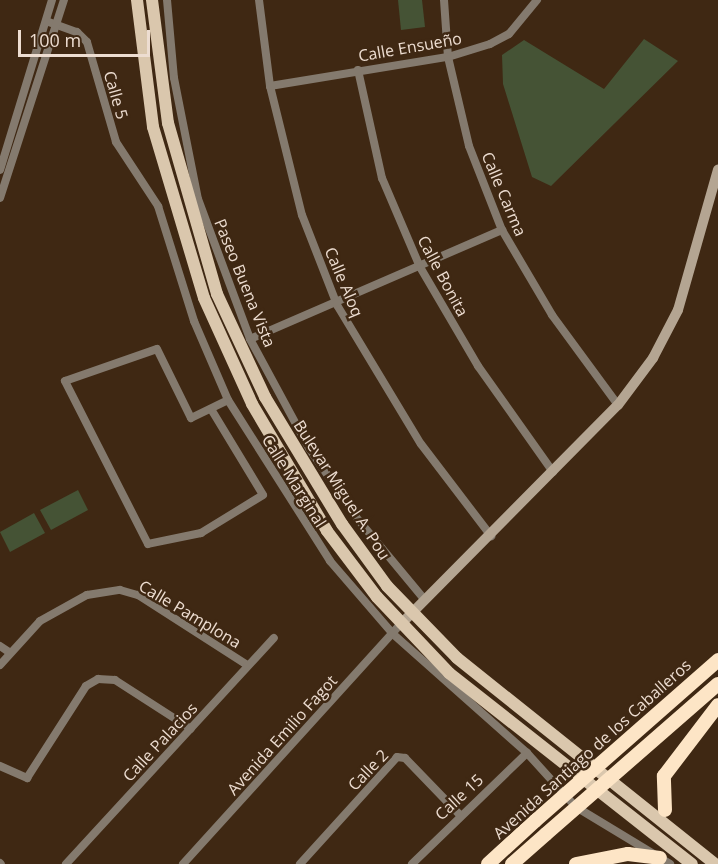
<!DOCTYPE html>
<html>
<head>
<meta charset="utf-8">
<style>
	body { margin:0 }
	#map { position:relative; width:718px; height:864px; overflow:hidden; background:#3f2813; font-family:"Open Sans",sans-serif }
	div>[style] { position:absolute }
	.green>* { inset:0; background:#455335 }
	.street>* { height:8px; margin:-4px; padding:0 4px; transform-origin:4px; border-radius:4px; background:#847a6e }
	.secondary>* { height:10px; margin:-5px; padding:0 5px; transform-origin:5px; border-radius:5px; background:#b4a592 }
	.primary>* { height:12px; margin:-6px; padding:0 6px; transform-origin:6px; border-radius:6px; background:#dac7ad }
	.highway>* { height:14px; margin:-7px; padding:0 7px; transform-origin:7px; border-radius:7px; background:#fde5c6 }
	.highway-bridge>* { height:14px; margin:-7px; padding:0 7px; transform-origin:7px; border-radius:7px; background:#fde5c6 }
	span { translate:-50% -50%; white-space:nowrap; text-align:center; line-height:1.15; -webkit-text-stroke:5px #3f2813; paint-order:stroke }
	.street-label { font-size:16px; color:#edddd1 }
	.scale { position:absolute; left:18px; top:30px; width:132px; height:27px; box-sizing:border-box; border:3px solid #edddd1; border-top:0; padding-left:8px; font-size:18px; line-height:21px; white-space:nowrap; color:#edddd1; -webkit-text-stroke:4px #3f2813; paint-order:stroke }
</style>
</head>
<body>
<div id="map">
	<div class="green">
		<div style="clip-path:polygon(398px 0,422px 0,425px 27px,401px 30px)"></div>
		<div style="clip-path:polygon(644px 39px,678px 61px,551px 186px,532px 177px,503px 84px,502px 55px,524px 40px,604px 89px)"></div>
		<div style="clip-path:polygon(78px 490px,88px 510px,51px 530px,40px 510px)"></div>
		<div style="clip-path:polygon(34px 513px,45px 533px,10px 552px,0 532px)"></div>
	</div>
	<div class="street">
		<div style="left:167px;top:0;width:78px;rotate:84.9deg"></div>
		<div style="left:174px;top:78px;width:123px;rotate:78.8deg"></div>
		<div style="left:198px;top:199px;width:149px;rotate:69.6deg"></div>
		<div style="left:250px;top:339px;width:124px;rotate:61.6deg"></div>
		<div style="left:309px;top:448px;width:83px;rotate:55.7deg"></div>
		<div style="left:356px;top:517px;width:108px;rotate:50.3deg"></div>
		<div style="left:259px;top:0;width:87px;rotate:82.7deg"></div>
		<div style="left:270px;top:86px;width:133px;rotate:76.1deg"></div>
		<div style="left:302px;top:215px;width:97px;rotate:68.7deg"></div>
		<div style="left:337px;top:305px;width:162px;rotate:58.9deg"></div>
		<div style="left:421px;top:444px;width:116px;rotate:52.7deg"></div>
		<div style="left:444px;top:0;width:57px;rotate:86deg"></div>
		<div style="left:448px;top:57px;width:91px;rotate:76.7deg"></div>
		<div style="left:469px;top:146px;width:90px;rotate:68.6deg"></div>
		<div style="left:502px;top:230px;width:99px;rotate:59.5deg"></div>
		<div style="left:552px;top:315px;width:112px;rotate:53.7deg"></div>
		<div style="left:46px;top:21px;width:33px;rotate:20deg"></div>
		<div style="left:77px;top:32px;width:14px;rotate:45deg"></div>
		<div style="left:87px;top:42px;width:104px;rotate:73.8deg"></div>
		<div style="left:116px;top:142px;width:77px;rotate:56.7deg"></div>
		<div style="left:158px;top:206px;width:121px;rotate:72.6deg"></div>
		<div style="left:194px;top:321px;width:86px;rotate:66.7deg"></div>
		<div style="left:228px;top:400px;width:191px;rotate:57.6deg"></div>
		<div style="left:330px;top:561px;width:96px;rotate:49.2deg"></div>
		<div style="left:393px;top:634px;width:179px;rotate:41.6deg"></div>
		<div style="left:527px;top:753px;width:73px;rotate:47.8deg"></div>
		<div style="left:576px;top:807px;width:110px;rotate:31.2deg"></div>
		<div style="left:358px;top:70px;width:111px;rotate:77.5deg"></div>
		<div style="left:382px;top:178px;width:97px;rotate:66.9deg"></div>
		<div style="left:420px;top:267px;width:115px;rotate:59.6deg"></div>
		<div style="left:478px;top:366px;width:130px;rotate:54.7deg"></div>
		<div style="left:270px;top:86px;width:180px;rotate:-9.3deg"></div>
		<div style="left:448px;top:57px;width:44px;rotate:-17.2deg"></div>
		<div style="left:490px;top:44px;width:21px;rotate:-28deg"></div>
		<div style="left:509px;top:34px;width:44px;rotate:-50.5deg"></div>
		<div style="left:0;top:170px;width:178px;rotate:-73deg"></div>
		<div style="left:0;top:198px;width:208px;rotate:-72.1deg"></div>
		<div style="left:250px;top:339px;width:275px;rotate:-23.4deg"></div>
		<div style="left:211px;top:409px;width:100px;rotate:58.8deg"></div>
		<div style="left:263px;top:495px;width:73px;rotate:148.5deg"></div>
		<div style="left:201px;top:533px;width:54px;rotate:168.3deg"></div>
		<div style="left:148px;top:544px;width:183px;rotate:-117deg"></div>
		<div style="left:65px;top:381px;width:97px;rotate:-19.2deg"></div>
		<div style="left:157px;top:349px;width:77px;rotate:63.8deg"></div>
		<div style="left:191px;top:418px;width:41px;rotate:-25.9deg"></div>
		<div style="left:0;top:646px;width:11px;rotate:34deg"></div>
		<div style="left:0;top:665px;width:59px;rotate:-47.7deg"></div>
		<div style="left:40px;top:621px;width:54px;rotate:-29deg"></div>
		<div style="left:87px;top:595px;width:33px;rotate:-9deg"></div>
		<div style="left:120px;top:590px;width:19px;rotate:16deg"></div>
		<div style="left:138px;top:595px;width:130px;rotate:32.7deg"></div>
		<div style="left:0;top:766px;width:30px;rotate:24deg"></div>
		<div style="left:27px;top:778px;width:109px;rotate:-57.3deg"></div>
		<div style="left:86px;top:686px;width:14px;rotate:-30deg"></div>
		<div style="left:98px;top:679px;width:17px;rotate:3deg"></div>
		<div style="left:115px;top:680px;width:90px;rotate:32.8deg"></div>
		<div style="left:0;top:863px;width:1px;rotate:45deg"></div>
		<div style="left:66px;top:864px;width:307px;rotate:-47.4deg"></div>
		<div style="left:183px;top:864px;width:324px;rotate:-47.8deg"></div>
		<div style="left:300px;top:864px;width:144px;rotate:-47.8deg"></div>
		<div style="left:397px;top:757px;width:8px;rotate:7deg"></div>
		<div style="left:405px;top:758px;width:78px;rotate:46deg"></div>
		<div style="left:412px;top:864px;width:160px;rotate:-44deg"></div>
	</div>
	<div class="secondary">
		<div style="left:401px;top:624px;width:308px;rotate:-45.3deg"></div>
		<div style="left:618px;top:405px;width:59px;rotate:-53.3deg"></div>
		<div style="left:653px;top:358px;width:54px;rotate:-62.5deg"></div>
		<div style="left:678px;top:310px;width:146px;rotate:-74.1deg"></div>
	</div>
	<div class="primary">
		<div style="left:137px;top:0;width:128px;rotate:82.8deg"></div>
		<div style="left:153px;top:127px;width:178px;rotate:73.4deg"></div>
		<div style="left:204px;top:298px;width:116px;rotate:65.6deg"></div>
		<div style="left:252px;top:404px;width:147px;rotate:59.4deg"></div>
		<div style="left:327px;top:531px;width:83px;rotate:52.9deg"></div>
		<div style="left:377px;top:597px;width:105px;rotate:46.5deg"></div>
		<div style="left:449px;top:673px;width:309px;rotate:38.2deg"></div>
		<div style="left:152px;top:0;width:124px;rotate:82.6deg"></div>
		<div style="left:168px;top:123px;width:178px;rotate:74deg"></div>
		<div style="left:217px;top:294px;width:114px;rotate:65deg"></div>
		<div style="left:265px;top:397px;width:149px;rotate:58.8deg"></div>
		<div style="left:342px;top:524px;width:77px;rotate:54deg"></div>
		<div style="left:387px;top:586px;width:100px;rotate:45.8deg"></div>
		<div style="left:457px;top:658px;width:330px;rotate:38.6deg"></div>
	</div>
	<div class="highway">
		<div style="left:665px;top:810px;width:34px;rotate:-92deg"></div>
		<div style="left:664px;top:776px;width:89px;rotate:-52.7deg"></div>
		<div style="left:488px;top:864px;width:64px;rotate:-42.5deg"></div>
		<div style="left:512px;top:864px;width:45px;rotate:-41.4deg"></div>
		<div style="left:576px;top:864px;width:53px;rotate:-10.9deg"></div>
		<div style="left:628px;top:854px;width:32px;rotate:7deg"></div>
	</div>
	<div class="highway-bridge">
		<div style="left:535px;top:821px;width:244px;rotate:-41.3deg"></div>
		<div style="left:546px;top:834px;width:228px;rotate:-41.1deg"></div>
	</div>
	<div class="street-label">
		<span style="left:410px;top:47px;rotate:-10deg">Calle Ensueño</span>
		<span style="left:116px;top:95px;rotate:74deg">Calle 5</span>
		<span style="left:504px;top:194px;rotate:67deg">Calle Carma</span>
		<span style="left:443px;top:276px;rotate:62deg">Calle Bonita</span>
		<span style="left:344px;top:282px;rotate:67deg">Calle Aloq</span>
		<span style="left:245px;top:283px;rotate:68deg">Paseo Buena Vista</span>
		<span style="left:294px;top:481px;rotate:58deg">Calle Marginal</span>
		<span style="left:342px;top:490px;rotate:57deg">Bulevar Miguel A. Pou</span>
		<span style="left:190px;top:614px;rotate:31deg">Calle Pamplona</span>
		<span style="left:282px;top:735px;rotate:-48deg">Avenida Emilio Fagot</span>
		<span style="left:160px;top:742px;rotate:-47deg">Calle Palacios</span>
		<span style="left:592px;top:749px;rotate:-42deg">Avenida Santiago de los Caballeros</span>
		<span style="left:368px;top:770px;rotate:-46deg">Calle 2</span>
		<span style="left:459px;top:797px;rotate:-43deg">Calle 15</span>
	</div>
	<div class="scale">100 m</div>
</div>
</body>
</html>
